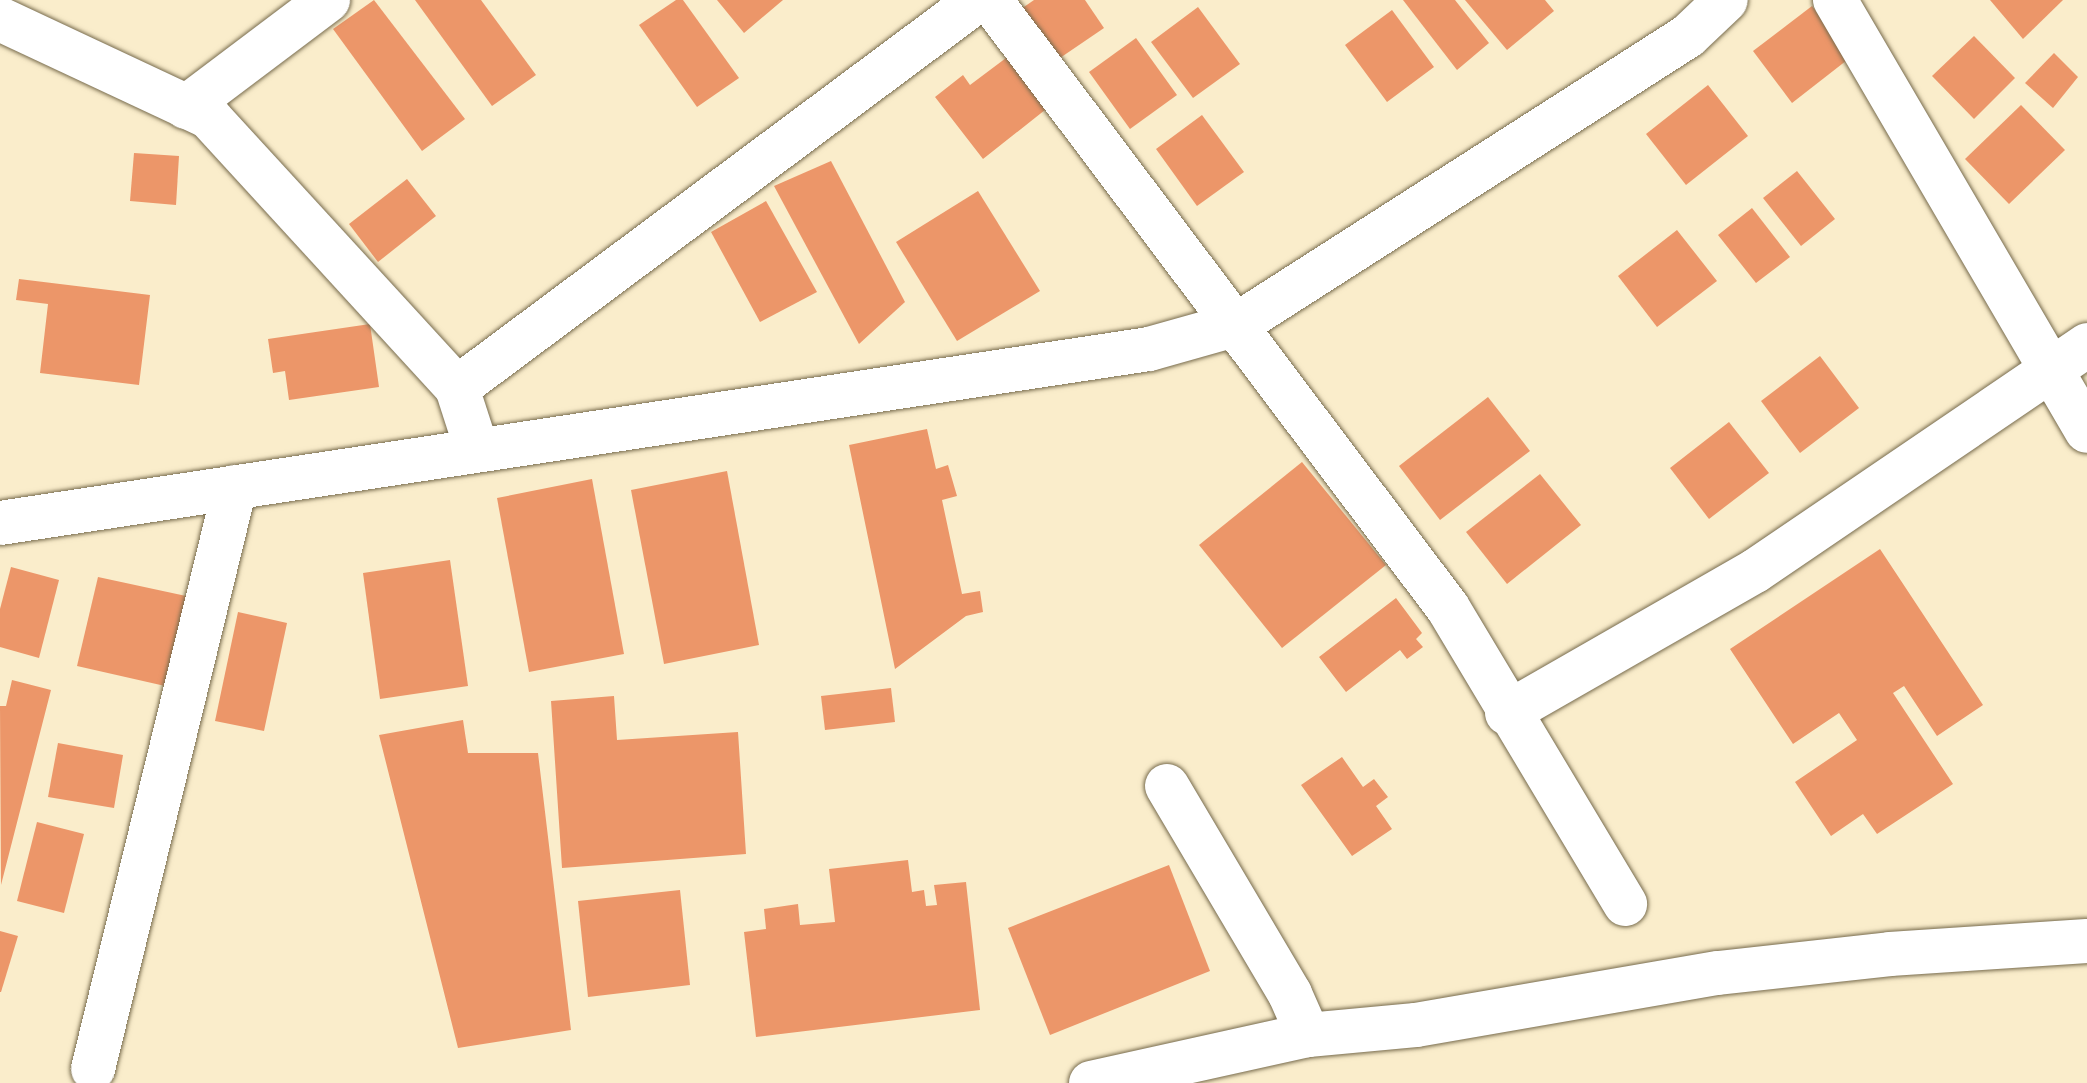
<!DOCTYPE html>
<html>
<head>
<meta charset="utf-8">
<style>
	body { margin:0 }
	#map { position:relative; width:2087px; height:1083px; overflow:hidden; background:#faedcb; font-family:Signika,sans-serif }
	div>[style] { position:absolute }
	.building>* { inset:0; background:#ec9669 }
	.roads { filter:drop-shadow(0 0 2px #776b4d) drop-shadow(0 0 2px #776b4d) }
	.minor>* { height:44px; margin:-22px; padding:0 22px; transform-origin:22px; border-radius:22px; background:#fff }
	span { translate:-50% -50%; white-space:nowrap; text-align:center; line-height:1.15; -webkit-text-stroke:6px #fff; paint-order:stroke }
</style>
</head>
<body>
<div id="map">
	<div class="building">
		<div style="clip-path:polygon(374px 0,465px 119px,422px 151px,333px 29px)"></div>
		<div style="clip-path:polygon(415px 0,481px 0,536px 75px,492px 106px)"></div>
		<div style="clip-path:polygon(676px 0,683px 0,739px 78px,697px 107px,639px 25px)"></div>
		<div style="clip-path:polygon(717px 0,783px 0,744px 33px)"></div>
		<div style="clip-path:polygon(1034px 0,1085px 0,1104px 28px,1057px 60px,1021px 9px)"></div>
		<div style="clip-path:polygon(1403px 0,1455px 0,1489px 43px,1457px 70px)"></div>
		<div style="clip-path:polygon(1465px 0,1545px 0,1554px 11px,1507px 50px)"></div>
		<div style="clip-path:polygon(1990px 0,2063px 0,2023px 39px)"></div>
		<div style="clip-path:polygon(1812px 6px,1851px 57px,1792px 103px,1753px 51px)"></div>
		<div style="clip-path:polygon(1198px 7px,1240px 64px,1193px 98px,1151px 42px)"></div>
		<div style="clip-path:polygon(1392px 10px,1434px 67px,1387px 102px,1345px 45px)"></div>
		<div style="clip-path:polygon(1974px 36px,2015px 78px,1974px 119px,1932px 76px)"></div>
		<div style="clip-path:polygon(1136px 38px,1177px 95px,1130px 129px,1089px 72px)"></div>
		<div style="clip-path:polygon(2054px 53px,2078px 77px,2053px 108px,2025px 83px)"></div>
		<div style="clip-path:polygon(1010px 55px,1050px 106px,983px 159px,935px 97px,963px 75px,970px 85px)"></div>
		<div style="clip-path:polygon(1708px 85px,1748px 136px,1686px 185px,1646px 134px)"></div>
		<div style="clip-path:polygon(2021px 105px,2065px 150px,2009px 204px,1965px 159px)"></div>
		<div style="clip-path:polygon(1202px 115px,1244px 172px,1197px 206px,1156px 149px)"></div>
		<div style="clip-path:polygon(134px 153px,179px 156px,176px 205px,130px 201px)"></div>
		<div style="clip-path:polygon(831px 161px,905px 302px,859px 344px,774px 186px)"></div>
		<div style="clip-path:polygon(1797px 171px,1835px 219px,1801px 246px,1763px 198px)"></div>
		<div style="clip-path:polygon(407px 179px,436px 216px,378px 262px,349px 224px)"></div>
		<div style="clip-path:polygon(978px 191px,1040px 291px,957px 341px,896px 242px)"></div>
		<div style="clip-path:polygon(766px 201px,817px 292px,760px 322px,711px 232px)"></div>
		<div style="clip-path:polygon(1752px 208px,1790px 257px,1756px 283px,1718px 235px)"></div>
		<div style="clip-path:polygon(1677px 230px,1717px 281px,1657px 327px,1618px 276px)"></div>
		<div style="clip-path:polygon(19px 279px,150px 295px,139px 385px,40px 373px,48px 304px,16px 300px)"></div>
		<div style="clip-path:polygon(370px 324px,379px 387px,289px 400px,285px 371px,273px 373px,268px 339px)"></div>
		<div style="clip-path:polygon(1820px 356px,1859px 408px,1800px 453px,1761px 401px)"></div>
		<div style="clip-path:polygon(1488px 397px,1530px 451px,1440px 520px,1399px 466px)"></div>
		<div style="clip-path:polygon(1729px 422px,1769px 473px,1709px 519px,1670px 468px)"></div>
		<div style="clip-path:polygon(927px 429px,936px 469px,948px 465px,957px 496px,942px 500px,962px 594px,980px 591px,983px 612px,966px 616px,895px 669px,849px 445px)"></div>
		<div style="clip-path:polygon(1302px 462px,1386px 565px,1282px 648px,1199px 545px)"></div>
		<div style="clip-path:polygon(727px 471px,759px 645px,664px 664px,631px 490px)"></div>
		<div style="clip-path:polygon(1540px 474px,1581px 525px,1507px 584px,1466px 532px)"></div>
		<div style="clip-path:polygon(592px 479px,624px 654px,529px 672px,497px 498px)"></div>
		<div style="clip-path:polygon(1880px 549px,1983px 705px,1937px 736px,1904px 686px,1893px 693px,1953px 784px,1877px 834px,1863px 814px,1831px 836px,1795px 782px,1857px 740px,1839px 713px,1793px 744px,1730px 649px)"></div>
		<div style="clip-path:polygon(450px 560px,468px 686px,380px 699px,363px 573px)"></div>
		<div style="clip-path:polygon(11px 567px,59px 580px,39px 658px,0 647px,0 609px)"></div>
		<div style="clip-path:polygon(98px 577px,186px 596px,165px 686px,77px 666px)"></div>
		<div style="clip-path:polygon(1396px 598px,1422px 633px,1416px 639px,1423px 647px,1407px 659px,1400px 650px,1346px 692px,1319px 657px)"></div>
		<div style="clip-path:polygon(238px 612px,287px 623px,264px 731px,215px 721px)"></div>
		<div style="clip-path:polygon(12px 680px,51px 690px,1px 885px,0 706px,6px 706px)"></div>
		<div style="clip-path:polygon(891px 688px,895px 722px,825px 730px,821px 696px)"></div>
		<div style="clip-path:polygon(614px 696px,617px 740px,738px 732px,746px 854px,562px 868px,551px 701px)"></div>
		<div style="clip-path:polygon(463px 720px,468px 753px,538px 753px,571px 1030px,458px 1048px,379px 735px)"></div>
		<div style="clip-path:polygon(58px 743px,123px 755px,114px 808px,48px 797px)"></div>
		<div style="clip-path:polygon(1342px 757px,1363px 787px,1374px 779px,1388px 797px,1376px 806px,1392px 829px,1352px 856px,1301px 785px)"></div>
		<div style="clip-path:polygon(37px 822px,84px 834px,64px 913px,17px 901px)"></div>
		<div style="clip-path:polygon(908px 860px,912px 892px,924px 890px,926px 906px,937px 905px,934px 885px,966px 882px,980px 1010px,756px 1037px,744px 932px,766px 929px,764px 909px,798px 904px,800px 925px,835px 922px,829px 869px)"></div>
		<div style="clip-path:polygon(1169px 865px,1210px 971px,1050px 1035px,1008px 928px)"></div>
		<div style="clip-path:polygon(680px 890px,690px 985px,588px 997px,578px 901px)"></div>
		<div style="clip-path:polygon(0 931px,18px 936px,1px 992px,0 992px)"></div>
	</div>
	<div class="roads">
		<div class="minor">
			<div style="left:990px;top:0;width:761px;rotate:53.01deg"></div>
			<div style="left:1448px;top:608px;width:345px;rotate:59.1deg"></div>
			<div style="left:1835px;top:0;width:499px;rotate:59.7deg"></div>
			<div style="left:0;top:19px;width:231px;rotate:25.1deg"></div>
			<div style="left:209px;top:117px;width:367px;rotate:47.5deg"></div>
			<div style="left:457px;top:388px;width:65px;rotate:72.1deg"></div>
			<div style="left:186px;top:107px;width:178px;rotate:-37deg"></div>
			<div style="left:457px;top:388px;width:650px;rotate:-36.68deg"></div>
			<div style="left:0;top:523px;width:1162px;rotate:-8.61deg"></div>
			<div style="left:1149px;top:349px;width:92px;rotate:-15.7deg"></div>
			<div style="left:1238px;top:324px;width:534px;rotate:-32.62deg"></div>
			<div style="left:1688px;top:36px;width:52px;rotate:-43.5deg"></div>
			<div style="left:1507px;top:713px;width:286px;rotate:-29.8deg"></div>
			<div style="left:1755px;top:571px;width:402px;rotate:-34.2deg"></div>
			<div style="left:1167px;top:786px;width:242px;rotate:59.4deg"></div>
			<div style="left:1290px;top:994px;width:45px;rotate:66.3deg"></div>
			<div style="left:93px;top:1069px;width:599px;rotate:-76.29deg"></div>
			<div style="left:1091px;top:1083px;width:222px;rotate:-12.5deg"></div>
			<div style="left:1308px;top:1035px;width:108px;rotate:-5.3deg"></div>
			<div style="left:1416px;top:1025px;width:306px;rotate:-9.8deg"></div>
			<div style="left:1718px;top:973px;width:173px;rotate:-6.3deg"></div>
			<div style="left:1890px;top:954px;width:197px;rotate:-3.8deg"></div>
		</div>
	</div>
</div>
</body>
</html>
